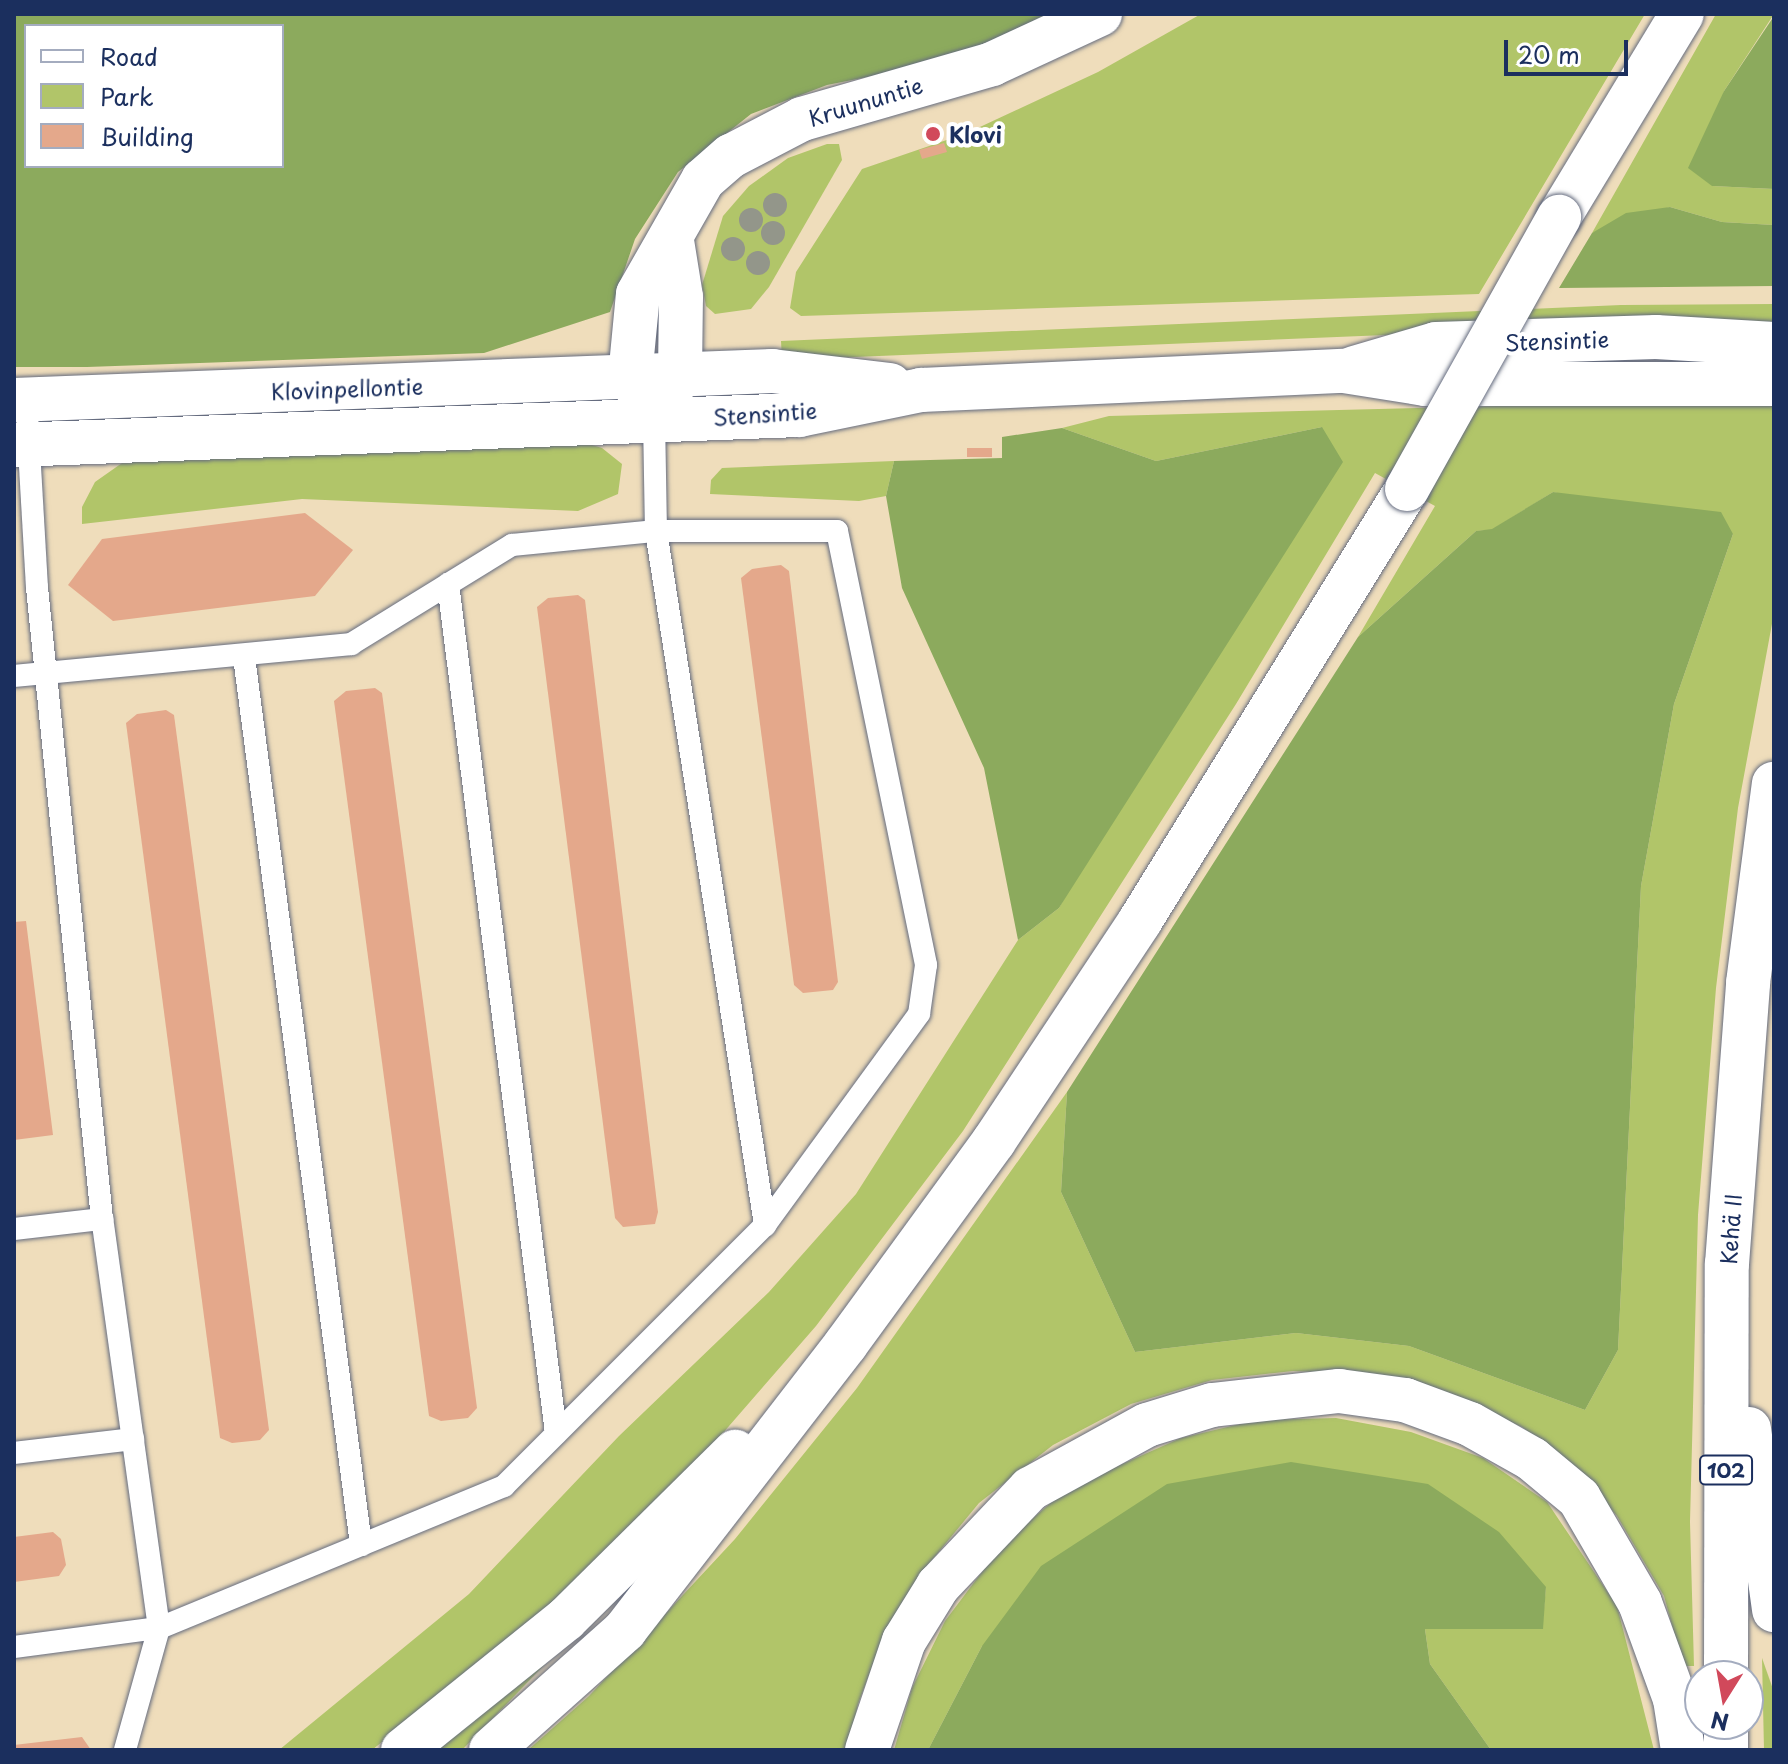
<!DOCTYPE html>
<html>
<head>
<meta charset="utf-8">
<style>
	body { margin:0 }
	#map { position:relative; width:1788px; height:1764px; overflow:hidden; background:#efddbb; font-family:"Playpen Sans",sans-serif }
	div>[style] { position:absolute }
	.green>* { inset:0; background:#b1c569 }
	.forest>* { inset:0; background:#8caa5d }
	.building>* { inset:0; background:#e4a88b }
	.roads { filter:drop-shadow(0 0 2px #656c7f) drop-shadow(0 0 2px #656c7f) }
	.lane>* { height:22px; margin:-11px; padding:0 11px; transform-origin:11px; border-radius:11px; background:#fff }
	.secondary>* { height:44px; margin:-22px; padding:0 22px; transform-origin:22px; border-radius:22px; background:#fff }
	.highway>* { height:44px; margin:-22px; padding:0 22px; transform-origin:22px; border-radius:22px; background:#fff }
	.bridges { filter:drop-shadow(0 0 2px #656c7f) drop-shadow(0 0 2px #656c7f) }
	.highway-bridge>* { height:44px; margin:-22px; padding:0 22px; transform-origin:22px; border-radius:22px; background:#fff }
	.trees>* { width:24px; height:24px; margin:-12px; border-radius:50%; background:#93968a }
	.dots>* { width:22px; height:22px; translate:-50% -50%; box-sizing:border-box; border:4px solid #fff; border-radius:50% }
	span { translate:-50% -50%; white-space:nowrap; text-align:center; line-height:1.15; -webkit-text-stroke:8px #fff; paint-order:stroke }
	.shield-label span { padding:2px 6px; background:#fff; border:2px solid; border-radius:6px; -webkit-text-stroke-width:0 }
	.shield-label { font-size:20px; color:#1b2f5e; font-weight:700 }
	.street-label { font-size:22px; color:#1b2f5e }
	.poi-label { font-size:22px; color:#1b2f5e; font-weight:700 }
	.left { translate:0 -50%; text-align:left }
	.frame { position:absolute; inset:0; border:16px solid #1b2f5e; pointer-events:none }
	.legend { position:absolute; left:24px; top:24px; width:260px; height:144px; box-sizing:border-box; background:#fff; border:2px solid #a4acbf; margin:0; padding:10px 14px; list-style:none; font-size:24px; color:#1b2f5e }
	.legend li { display:flex; align-items:center; gap:16px; height:40px }
	.legend b { width:40px; border:2px solid #a4acbf }
	.north { position:absolute; left:1684px; top:1660px; width:80px; height:80px; box-sizing:border-box; background:#fff; border:2px solid #a4acbf; border-radius:50%; rotate:191deg; font-size:22px; font-weight:700; line-height:32px; text-align:center; color:#1b2f5e }
	.north::after { content:''; display:block; margin:auto; width:28px; height:36px; background:#d1495b; clip-path:polygon(50% 0,100% 100%,50% 72%,0 100%) }
	.scale { position:absolute; left:1504px; top:40px; width:124px; height:36px; box-sizing:border-box; border:4px solid #1b2f5e; border-top:0; padding-left:10px; font-size:24px; line-height:28px; white-space:nowrap; color:#1b2f5e; -webkit-text-stroke:6px #fff; paint-order:stroke }
</style>
</head>
<body>
<div id="map">
	<div class="green">
		<div style="clip-path:polygon(1201px 14px,1645px 14px,1479px 294px,801px 316px,790px 308px,796px 272px,862px 169px,967px 133px,1098px 72px)"></div>
		<div style="clip-path:polygon(1716px 14px,1774px 14px,1724px 91px,1712px 186px,1774px 189px,1774px 225px,1722px 222px,1670px 207px,1592px 233px)"></div>
		<div style="clip-path:polygon(827px 144px,839px 144px,842px 160px,769px 287px,751px 309px,715px 314px,706px 306px,702px 285px,723px 216px,749px 186px,788px 158px)"></div>
		<div style="clip-path:polygon(1774px 304px,1774px 327px,1579px 327px,782px 360px,781px 341px,1621px 305px)"></div>
		<div style="clip-path:polygon(1723px 400px,1774px 404px,1774px 613px,1738px 808px,1716px 988px,1698px 1215px,1690px 1522px,1694px 1666px,1683px 1666px,1664px 1596px,1617px 1516px,1575px 1468px,1522px 1427px,1439px 1390px,1362px 1374px,1293px 1371px,1212px 1380px,1131px 1404px,1053px 1445px,979px 1503px,918px 1577px,882px 1640px,858px 1704px,848px 1750px,528px 1750px,589px 1696px,735px 1539px,857px 1388px,1067px 1092px,1061px 1192px,1135px 1352px,1296px 1333px,1409px 1346px,1585px 1410px,1618px 1350px,1641px 886px,1674px 704px,1733px 534px,1553px 492px,1492px 530px,1476px 531px,1358px 637px,1435px 506px,1375px 473px,1236px 704px,963px 1131px,816px 1326px,683px 1479px,548px 1608px,372px 1750px,279px 1750px,469px 1594px,619px 1436px,769px 1292px,856px 1194px,1018px 940px,1059px 908px,1322px 427px,1156px 461px,1062px 428px,1109px 416px)"></div>
		<div style="clip-path:polygon(569px 438px,602px 448px,622px 464px,618px 494px,578px 511px,302px 499px,82px 524px,82px 507px,95px 482px,122px 463px,167px 453px)"></div>
		<div style="clip-path:polygon(894px 461px,886px 496px,859px 501px,710px 494px,711px 480px,722px 468px)"></div>
		<div style="clip-path:polygon(1336px 1418px,1411px 1432px,1483px 1458px,1547px 1502px,1617px 1606px,1654px 1750px,1491px 1750px,1430px 1664px,1425px 1629px,1542px 1629px,1546px 1587px,982px 1646px,928px 1750px,894px 1750px,912px 1688px,945px 1621px,1003px 1544px,1068px 1488px,1181px 1438px,1257px 1420px)"></div>
		<div style="clip-path:polygon(551px 1658px,462px 1750px,436px 1750px)"></div>
		<div style="clip-path:polygon(1762px 1658px,1774px 1692px,1774px 1750px,1764px 1750px)"></div>
	</div>
	<div class="forest">
		<div style="clip-path:polygon(evenodd,14px 14px,1065px 14px,983px 54px,827px 85px,751px 114px,678px 172px,635px 239px,610px 312px,484px 353px,87px 367px,14px 367px,14px 14px,26px 26px,282px 26px,282px 166px,26px 166px,26px 26px)"></div>
		<div style="clip-path:polygon(1774px 16px,1774px 189px,1712px 186px,1688px 168px,1724px 91px)"></div>
		<div style="clip-path:polygon(1670px 207px,1722px 222px,1774px 225px,1774px 286px,1559px 288px,1592px 233px,1626px 213px)"></div>
		<div style="clip-path:polygon(1322px 427px,1343px 462px,1059px 908px,1018px 940px,984px 768px,902px 588px,886px 496px,894px 461px,1002px 458px,1002px 437px,1062px 428px,1156px 461px)"></div>
		<div style="clip-path:polygon(1553px 492px,1721px 512px,1733px 534px,1674px 704px,1641px 886px,1618px 1350px,1585px 1410px,1409px 1346px,1296px 1333px,1135px 1352px,1061px 1192px,1067px 1092px,1358px 637px,1476px 531px,1492px 529px)"></div>
		<div style="clip-path:polygon(1291px 1462px,1428px 1484px,1499px 1532px,1546px 1587px,1543px 1629px,1425px 1629px,1430px 1664px,1491px 1750px,928px 1750px,982px 1646px,1041px 1566px,1167px 1484px)"></div>
	</div>
	<div class="building">
		<div style="clip-path:polygon(944px 143px,947px 152px,922px 159px,919px 150px)"></div>
		<div style="clip-path:polygon(967px 448px,992px 448px,992px 457px,967px 457px)"></div>
		<div style="clip-path:polygon(305px 513px,353px 550px,315px 596px,113px 621px,68px 585px,102px 539px)"></div>
		<div style="clip-path:polygon(781px 565px,789px 571px,838px 982px,833px 990px,803px 993px,794px 985px,741px 578px,752px 569px)"></div>
		<div style="clip-path:polygon(578px 595px,585px 600px,658px 1212px,655px 1224px,623px 1227px,615px 1218px,537px 607px,548px 598px)"></div>
		<div style="clip-path:polygon(375px 688px,382px 693px,477px 1408px,468px 1418px,441px 1421px,429px 1416px,334px 701px,346px 691px)"></div>
		<div style="clip-path:polygon(166px 710px,174px 715px,269px 1430px,260px 1440px,232px 1443px,220px 1438px,126px 723px,137px 714px)"></div>
		<div style="clip-path:polygon(26px 921px,53px 1135px,14px 1140px,14px 922px)"></div>
		<div style="clip-path:polygon(53px 1532px,61px 1539px,66px 1565px,59px 1576px,14px 1582px,14px 1537px)"></div>
		<div style="clip-path:polygon(82px 1737px,91px 1750px,14px 1750px,14px 1745px)"></div>
	</div>
	<div class="roads">
		<div class="lane">
			<div style="left:654px;top:418px;width:113px;rotate:89deg"></div>
			<div style="left:656px;top:531px;width:703px;rotate:81.07deg"></div>
			<div style="left:448px;top:584px;width:856px;rotate:82.75deg"></div>
			<div style="left:244px;top:657px;width:896px;rotate:82.49deg"></div>
			<div style="left:14px;top:676px;width:339px;rotate:-5.4deg"></div>
			<div style="left:351px;top:644px;width:189px;rotate:-31.6deg"></div>
			<div style="left:512px;top:545px;width:145px;rotate:-5.6deg"></div>
			<div style="left:656px;top:531px;width:181px"></div>
			<div style="left:837px;top:531px;width:443px;rotate:78.4deg"></div>
			<div style="left:926px;top:965px;width:49px;rotate:98.1deg"></div>
			<div style="left:919px;top:1014px;width:261px;rotate:126.1deg"></div>
			<div style="left:765px;top:1225px;width:369px;rotate:135deg"></div>
			<div style="left:504px;top:1486px;width:373px;rotate:157.6deg"></div>
			<div style="left:159px;top:1628px;width:127px;rotate:105.6deg"></div>
			<div style="left:14px;top:1229px;width:89px;rotate:-6.5deg"></div>
			<div style="left:14px;top:1453px;width:120px;rotate:-6.7deg"></div>
			<div style="left:14px;top:1647px;width:146px;rotate:-7.5deg"></div>
			<div style="left:159px;top:1628px;width:413px;rotate:-97.9deg"></div>
			<div style="left:102px;top:1219px;width:634px;rotate:-95.88deg"></div>
			<div style="left:37px;top:588px;width:190px;rotate:-93.3deg"></div>
		</div>
		<div class="secondary">
			<div style="left:1354px;top:368px;width:85px;rotate:-16.3deg"></div>
			<div style="left:1436px;top:344px;width:220px;rotate:-1.8deg"></div>
			<div style="left:1656px;top:337px;width:118px;rotate:3.4deg"></div>
			<div style="left:666px;top:398px;width:27px;rotate:-59deg"></div>
			<div style="left:680px;top:375px;width:78px;rotate:-89.3deg"></div>
			<div style="left:681px;top:297px;width:57px;rotate:-99.1deg"></div>
			<div style="left:14px;top:400px;width:759px;rotate:-2.19deg"></div>
			<div style="left:772px;top:371px;width:119px;rotate:6.8deg"></div>
			<div style="left:645px;top:402px;width:29px;rotate:-121deg"></div>
			<div style="left:630px;top:377px;width:83px;rotate:-84.5deg"></div>
			<div style="left:638px;top:294px;width:131px;rotate:-60.3deg"></div>
			<div style="left:703px;top:180px;width:37px;rotate:-41deg"></div>
			<div style="left:731px;top:156px;width:80px;rotate:-27.5deg"></div>
			<div style="left:802px;top:119px;width:198px;rotate:-16.1deg"></div>
			<div style="left:992px;top:64px;width:119px;rotate:-24.8deg"></div>
			<div style="left:14px;top:445px;width:786px;rotate:-2.19deg"></div>
			<div style="left:799px;top:415px;width:125px;rotate:-11.6deg"></div>
			<div style="left:921px;top:390px;width:423px;rotate:-2.6deg"></div>
			<div style="left:1344px;top:371px;width:82px;rotate:9.1deg"></div>
			<div style="left:1425px;top:384px;width:349px"></div>
		</div>
		<div class="highway">
			<div style="left:1559px;top:217px;width:237px;rotate:-58.8deg"></div>
			<div style="left:1749px;top:1429px;width:183px;rotate:82.1deg"></div>
			<div style="left:1726px;top:1676px;width:412px;rotate:-89.9deg"></div>
			<div style="left:1727px;top:1264px;width:282px;rotate:-85.7deg"></div>
			<div style="left:1748px;top:983px;width:201px;rotate:-82.6deg"></div>
			<div style="left:403px;top:1750px;width:209px;rotate:-38.8deg"></div>
			<div style="left:566px;top:1619px;width:238px;rotate:-44.7deg"></div>
			<div style="left:491px;top:1750px;width:180px;rotate:-41.8deg"></div>
			<div style="left:625px;top:1630px;width:361px;rotate:-52.3deg"></div>
			<div style="left:846px;top:1344px;width:251px;rotate:-53.9deg"></div>
			<div style="left:994px;top:1141px;width:264px;rotate:-56.4deg"></div>
			<div style="left:1140px;top:921px;width:508px;rotate:-58.28deg"></div>
			<div style="left:867px;top:1750px;width:115px;rotate:-71.3deg"></div>
			<div style="left:904px;top:1641px;width:65px;rotate:-58.3deg"></div>
			<div style="left:938px;top:1586px;width:134px;rotate:-46.5deg"></div>
			<div style="left:1030px;top:1489px;width:133px;rotate:-28.7deg"></div>
			<div style="left:1147px;top:1425px;width:68px;rotate:-17.1deg"></div>
			<div style="left:1212px;top:1405px;width:128px;rotate:-6.3deg"></div>
			<div style="left:1339px;top:1391px;width:67px;rotate:7.8deg"></div>
			<div style="left:1405px;top:1400px;width:69px;rotate:20.3deg"></div>
			<div style="left:1470px;top:1424px;width:71px;rotate:29.4deg"></div>
			<div style="left:1532px;top:1459px;width:61px;rotate:39.7deg"></div>
			<div style="left:1579px;top:1498px;width:121px;rotate:59.8deg"></div>
			<div style="left:1640px;top:1603px;width:102px;rotate:70deg"></div>
			<div style="left:1675px;top:1699px;width:52px;rotate:81.1deg"></div>
			<div style="left:1726px;top:1750px;width:26px;rotate:-90deg"></div>
		</div>
	</div>
	<div class="bridges">
		<div class="highway-bridge">
			<div style="left:1407px;top:489px;width:312px;rotate:-60.8deg"></div>
		</div>
	</div>
	<div class="trees">
		<div style="left:775px;top:205px"></div>
		<div style="left:751px;top:220px"></div>
		<div style="left:773px;top:233px"></div>
		<div style="left:733px;top:249px"></div>
		<div style="left:758px;top:263px"></div>
	</div>
	<div class="dots">
		<div style="left:933px;top:134px;background:#d1495b"></div>
	</div>
	<div class="shield-label">
		<span style="left:1726px;top:1470px">102</span>
	</div>
	<div class="street-label">
		<span style="left:865px;top:101px;rotate:-17deg">Kruununtie</span>
		<span style="left:1557px;top:340px;rotate:-2deg">Stensintie</span>
		<span style="left:347px;top:388px;rotate:-2deg">Klovinpellontie</span>
		<span style="left:765px;top:413px;rotate:-4deg">Stensintie</span>
		<span style="left:1730px;top:1229px;rotate:-86deg">Kehä II</span>
	</div>
	<div class="poi-label">
		<span class="left" style="left:949px;top:134px">Klovi</span>
	</div>
	<div class="frame"></div>
	<ul class="legend">
	<li><b style="height:10px;background:#fff"></b>Road</li>
	<li><b style="height:22px;background:#b1c569"></b>Park</li>
	<li><b style="height:22px;background:#e4a88b"></b>Building</li>
	</ul>
	<div class="north">N</div>
	<div class="scale">20 m</div>
</div>
</body>
</html>
